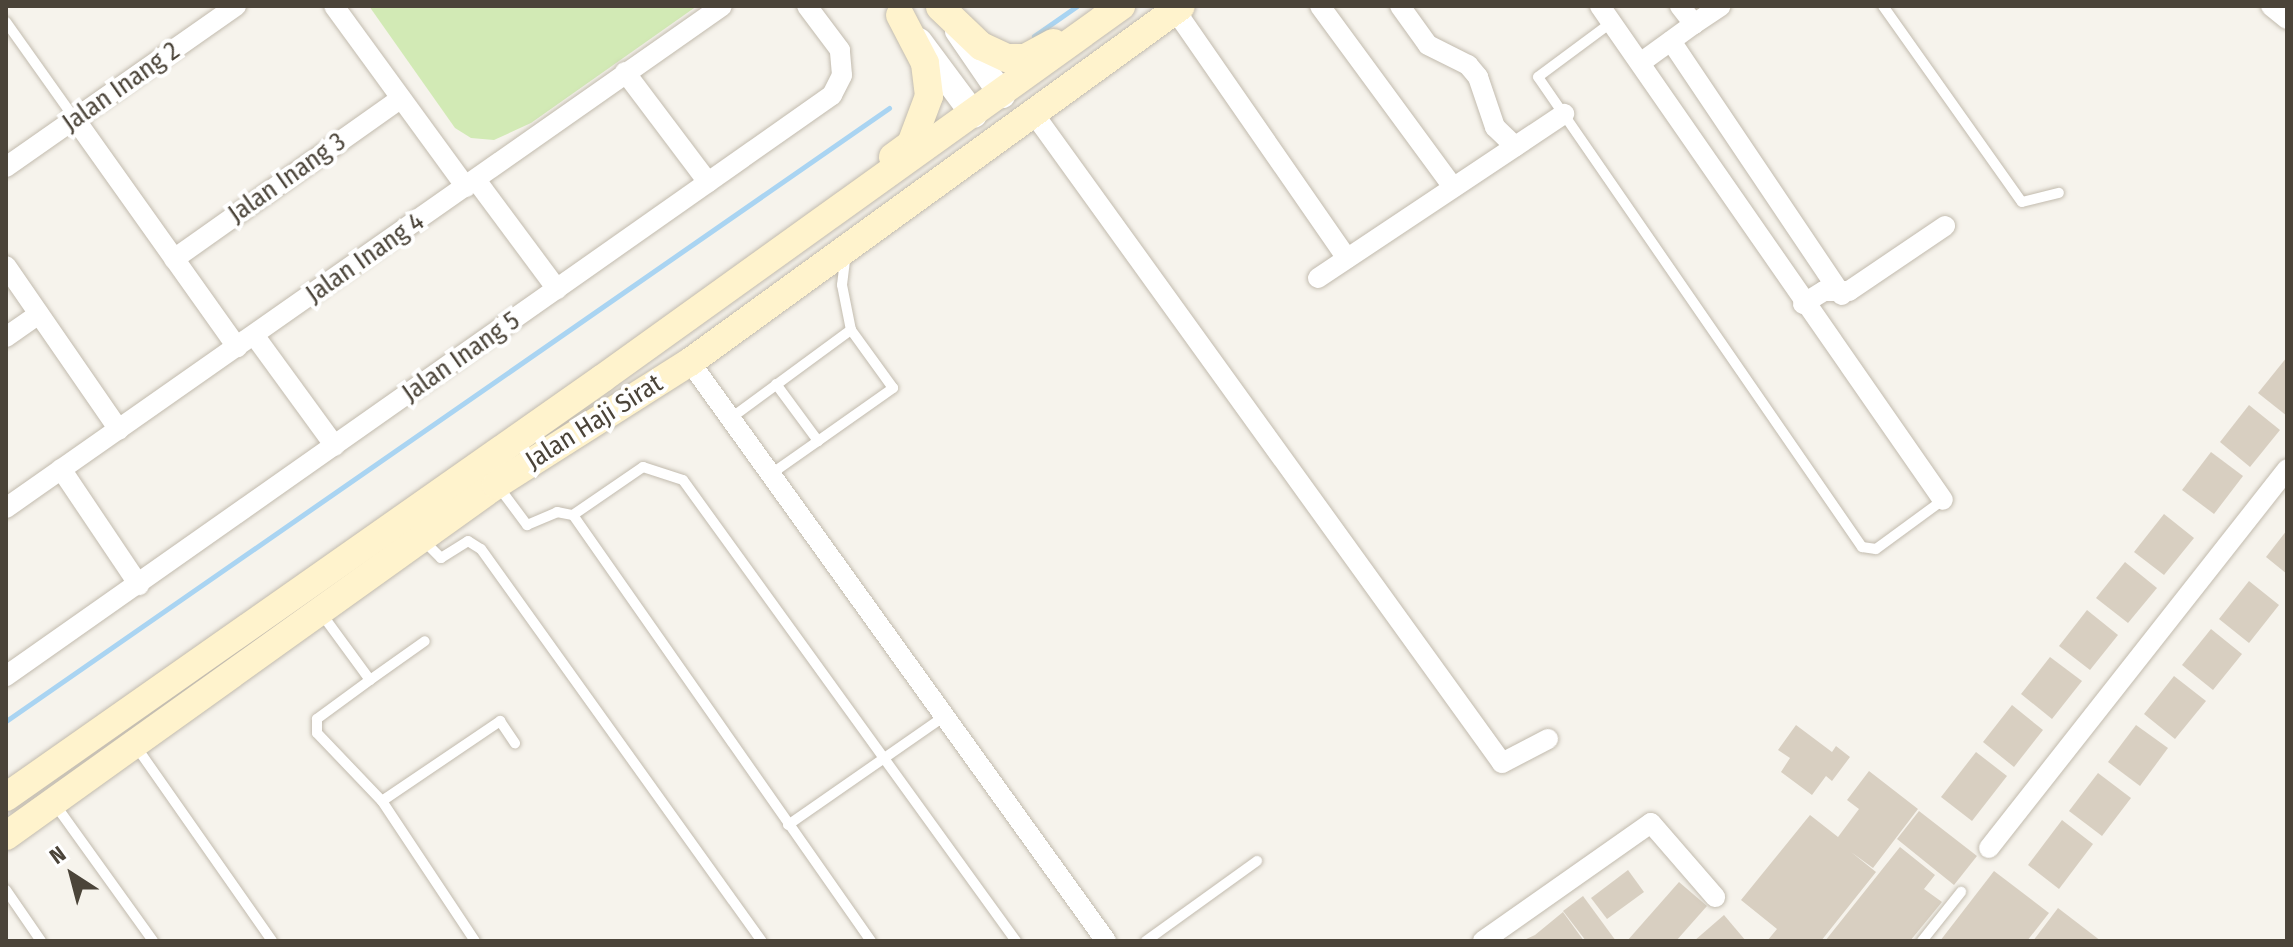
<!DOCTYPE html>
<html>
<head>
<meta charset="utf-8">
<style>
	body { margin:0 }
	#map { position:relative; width:2293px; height:947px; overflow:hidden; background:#f6f3ec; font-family:"Fira Sans Condensed",sans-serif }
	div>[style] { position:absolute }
	.green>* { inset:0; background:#d2eab5 }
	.stream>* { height:5px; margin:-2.5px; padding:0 2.5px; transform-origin:2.5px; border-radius:2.5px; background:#a9d4f2 }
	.building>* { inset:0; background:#d8cfc1 }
	.roads { filter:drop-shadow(0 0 2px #c2bbae) drop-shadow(0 0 2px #c2bbae) }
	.service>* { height:10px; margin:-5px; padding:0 5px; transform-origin:5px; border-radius:5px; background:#fff }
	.minor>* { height:20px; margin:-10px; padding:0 10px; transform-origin:10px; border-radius:10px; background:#fff }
	.tertiary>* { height:26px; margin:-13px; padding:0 13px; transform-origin:13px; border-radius:13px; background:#fff }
	.secondary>* { height:28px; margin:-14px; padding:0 14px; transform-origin:14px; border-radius:14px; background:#fff3cd }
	span { translate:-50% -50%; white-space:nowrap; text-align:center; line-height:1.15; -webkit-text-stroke:8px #fff; paint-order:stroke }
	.street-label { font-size:26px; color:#4b4439 }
	.frame { position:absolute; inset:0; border:8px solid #4b4439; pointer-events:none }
	.north { position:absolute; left:32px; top:835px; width:80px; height:80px; -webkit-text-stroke:6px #fff; paint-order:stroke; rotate:324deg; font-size:22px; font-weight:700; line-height:32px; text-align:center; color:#4b4439 }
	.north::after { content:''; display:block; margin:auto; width:28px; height:36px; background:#4b4439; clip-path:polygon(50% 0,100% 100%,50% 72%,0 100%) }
</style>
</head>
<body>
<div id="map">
	<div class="green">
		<div style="clip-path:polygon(369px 6px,697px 6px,531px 123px,494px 140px,471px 138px,455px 128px)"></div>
	</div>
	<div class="stream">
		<div style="left:1034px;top:36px;width:52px;rotate:-34.9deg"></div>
		<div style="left:6px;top:721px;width:1075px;rotate:-34.77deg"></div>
	</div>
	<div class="building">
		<div style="clip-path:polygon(2287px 357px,2287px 416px,2258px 393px)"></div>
		<div style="clip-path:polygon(2249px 405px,2280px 430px,2250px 467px,2220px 442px)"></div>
		<div style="clip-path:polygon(2211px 452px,2243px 476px,2214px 514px,2182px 490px)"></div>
		<div style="clip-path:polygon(2164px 514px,2194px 538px,2164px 575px,2134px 552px)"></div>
		<div style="clip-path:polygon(2287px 530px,2287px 574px,2266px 557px)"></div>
		<div style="clip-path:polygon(2125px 562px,2157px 588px,2128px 623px,2096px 598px)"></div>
		<div style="clip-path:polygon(2249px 581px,2279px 605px,2249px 643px,2219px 619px)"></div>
		<div style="clip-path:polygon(2087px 610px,2118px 635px,2090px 670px,2059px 646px)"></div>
		<div style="clip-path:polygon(2211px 629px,2242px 654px,2213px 690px,2182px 665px)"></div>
		<div style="clip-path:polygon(2050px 657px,2082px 681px,2052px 719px,2021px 694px)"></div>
		<div style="clip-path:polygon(2174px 676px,2206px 701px,2175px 739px,2144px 714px)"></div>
		<div style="clip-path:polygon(2012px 705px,2043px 730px,2014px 767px,1983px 742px)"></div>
		<div style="clip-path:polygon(1796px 725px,1832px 752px,1836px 746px,1850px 757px,1832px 781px,1826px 776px,1812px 795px,1781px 772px,1790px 758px,1778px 750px)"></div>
		<div style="clip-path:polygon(2136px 725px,2168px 748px,2140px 786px,2108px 762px)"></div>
		<div style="clip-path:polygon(1976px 752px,2007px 776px,1972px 821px,1941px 797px)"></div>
		<div style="clip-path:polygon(1869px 771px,1918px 809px,1873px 868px,1851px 852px,1876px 872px,1821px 941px,1767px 941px,1777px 929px,1741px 900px,1810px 815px,1838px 837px,1859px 809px,1847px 800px)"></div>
		<div style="clip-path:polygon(2098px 773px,2131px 798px,2102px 836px,2069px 811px)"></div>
		<div style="clip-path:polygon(1919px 811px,1977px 856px,1954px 885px,1897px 839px)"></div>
		<div style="clip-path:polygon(2062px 820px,2093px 844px,2059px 889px,2028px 865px)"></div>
		<div style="clip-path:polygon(1900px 847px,1935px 875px,1924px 889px,1942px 902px,1910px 941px,1825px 941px)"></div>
		<div style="clip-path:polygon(1628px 870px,1644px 892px,1607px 919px,1591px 898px)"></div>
		<div style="clip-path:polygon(1994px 871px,2049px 913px,2027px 941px,1940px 941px)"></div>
		<div style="clip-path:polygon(1679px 882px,1707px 906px,1676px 941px,1627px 941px)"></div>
		<div style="clip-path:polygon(1583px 896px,1616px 941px,1586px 941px,1563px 911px)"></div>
		<div style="clip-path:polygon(2058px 908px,2101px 941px,2033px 941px)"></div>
		<div style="clip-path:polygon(1563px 912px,1584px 941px,1522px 941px,1535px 935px)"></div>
		<div style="clip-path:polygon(1724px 915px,1746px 941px,1694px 941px)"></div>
	</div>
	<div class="roads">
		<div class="service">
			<div style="left:1883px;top:6px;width:240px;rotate:54.7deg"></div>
			<div style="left:2022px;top:202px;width:38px;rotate:-14deg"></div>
			<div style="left:6px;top:22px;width:119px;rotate:54.6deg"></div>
			<div style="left:1612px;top:22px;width:92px;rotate:143.4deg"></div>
			<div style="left:1538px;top:77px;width:571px;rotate:55.42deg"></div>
			<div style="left:1862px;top:547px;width:14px;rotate:8deg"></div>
			<div style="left:1876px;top:549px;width:83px;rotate:-36.2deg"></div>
			<div style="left:776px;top:384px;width:71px;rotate:53.6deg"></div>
			<div style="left:818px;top:441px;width:92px;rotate:-35.2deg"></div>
			<div style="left:893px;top:388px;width:72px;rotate:-125.9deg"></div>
			<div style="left:851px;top:330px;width:46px;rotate:-101.3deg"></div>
			<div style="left:842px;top:285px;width:31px;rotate:-83deg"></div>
			<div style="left:731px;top:418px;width:149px;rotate:-36.3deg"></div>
			<div style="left:771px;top:474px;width:57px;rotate:-35.1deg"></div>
			<div style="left:498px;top:486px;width:49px;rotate:53.4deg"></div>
			<div style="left:527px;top:525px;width:33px;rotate:-23deg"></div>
			<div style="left:557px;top:512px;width:16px;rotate:11deg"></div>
			<div style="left:573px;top:515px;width:520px;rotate:55.03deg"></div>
			<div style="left:573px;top:515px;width:85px;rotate:-34.4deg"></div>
			<div style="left:643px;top:467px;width:42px;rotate:18deg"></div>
			<div style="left:683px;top:480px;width:569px;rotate:54.16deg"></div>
			<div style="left:422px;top:539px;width:27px;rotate:45deg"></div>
			<div style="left:441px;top:558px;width:32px;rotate:-32deg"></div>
			<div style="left:468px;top:541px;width:15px;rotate:32deg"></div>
			<div style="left:481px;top:549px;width:482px;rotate:54.4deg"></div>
			<div style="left:321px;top:613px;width:83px;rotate:53.8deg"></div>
			<div style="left:370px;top:680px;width:66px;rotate:143.7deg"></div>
			<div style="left:317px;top:719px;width:14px;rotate:90deg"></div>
			<div style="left:317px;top:733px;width:94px;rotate:46.3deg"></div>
			<div style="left:382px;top:801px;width:143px;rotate:-34.1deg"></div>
			<div style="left:500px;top:721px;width:27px;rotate:56deg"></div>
			<div style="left:370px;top:680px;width:67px;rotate:-35.3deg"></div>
			<div style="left:135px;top:745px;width:239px;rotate:55deg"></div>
			<div style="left:382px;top:801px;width:168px;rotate:56.4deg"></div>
			<div style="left:54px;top:803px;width:170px;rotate:54.3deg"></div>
			<div style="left:788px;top:825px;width:191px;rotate:-34.8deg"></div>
			<div style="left:6px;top:890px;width:62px;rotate:55.5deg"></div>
			<div style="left:1146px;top:941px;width:137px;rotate:-35.8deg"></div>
			<div style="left:1922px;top:941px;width:63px;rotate:-51.5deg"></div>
		</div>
		<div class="minor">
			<div style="left:334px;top:6px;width:224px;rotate:53.9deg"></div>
			<div style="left:1320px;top:6px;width:225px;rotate:53.7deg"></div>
			<div style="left:1400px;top:6px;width:48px;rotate:54.3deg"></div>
			<div style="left:1428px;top:45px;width:45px;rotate:26.6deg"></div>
			<div style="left:1468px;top:65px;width:16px;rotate:50deg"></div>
			<div style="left:1478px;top:77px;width:53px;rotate:71.2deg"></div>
			<div style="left:1495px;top:127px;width:28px;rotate:44deg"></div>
			<div style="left:1600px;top:6px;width:601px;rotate:55.23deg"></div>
			<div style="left:1680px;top:6px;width:23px;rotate:52deg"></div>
			<div style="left:1694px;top:24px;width:32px;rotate:-34deg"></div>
			<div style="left:2271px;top:6px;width:21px;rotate:39deg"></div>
			<div style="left:1175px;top:10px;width:302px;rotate:55.3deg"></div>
			<div style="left:1671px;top:41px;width:306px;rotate:56.1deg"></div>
			<div style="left:1643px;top:61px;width:63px;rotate:-36deg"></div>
			<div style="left:625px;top:72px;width:138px;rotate:53deg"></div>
			<div style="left:1034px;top:114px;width:800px;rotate:54.2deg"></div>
			<div style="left:1502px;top:763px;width:52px;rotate:-27.6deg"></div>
			<div style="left:75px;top:119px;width:280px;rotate:54.6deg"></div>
			<div style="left:6px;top:167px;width:281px;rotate:-35deg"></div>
			<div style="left:476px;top:180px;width:136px;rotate:53.4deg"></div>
			<div style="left:174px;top:259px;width:278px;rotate:-35.3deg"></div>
			<div style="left:6px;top:266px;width:199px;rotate:55.4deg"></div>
			<div style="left:1318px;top:278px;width:296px;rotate:-33.7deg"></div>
			<div style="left:1803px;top:304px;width:25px;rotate:-32deg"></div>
			<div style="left:1824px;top:291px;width:25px"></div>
			<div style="left:1849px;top:291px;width:116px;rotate:-34.1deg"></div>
			<div style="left:254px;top:335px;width:137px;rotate:53.9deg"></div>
			<div style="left:6px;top:337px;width:40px;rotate:-34.9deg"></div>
			<div style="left:690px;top:362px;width:713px;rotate:54.3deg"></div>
			<div style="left:61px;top:469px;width:140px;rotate:56.1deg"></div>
			<div style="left:6px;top:508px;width:874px;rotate:-35.03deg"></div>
			<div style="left:6px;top:676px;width:1010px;rotate:-35.12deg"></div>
			<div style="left:832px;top:95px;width:22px;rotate:-63deg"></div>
			<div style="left:842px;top:75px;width:25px;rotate:-95deg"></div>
			<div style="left:840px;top:50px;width:55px;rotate:-126.9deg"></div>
			<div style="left:1989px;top:848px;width:482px;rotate:-51.8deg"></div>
			<div style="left:1483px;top:941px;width:205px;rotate:-35.1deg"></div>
			<div style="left:1651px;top:823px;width:98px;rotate:49.1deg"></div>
		</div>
		<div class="tertiary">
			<div style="left:958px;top:31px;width:78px;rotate:55.5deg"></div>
			<div style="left:919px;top:41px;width:92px;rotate:53.4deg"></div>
		</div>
		<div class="secondary">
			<div style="left:940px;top:7px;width:57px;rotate:43.6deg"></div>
			<div style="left:981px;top:46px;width:29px;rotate:25deg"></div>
			<div style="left:1007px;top:58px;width:18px"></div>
			<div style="left:1025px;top:58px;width:32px;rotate:-28deg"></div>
			<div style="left:893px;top:157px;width:22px;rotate:-36deg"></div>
			<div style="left:911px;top:144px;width:51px;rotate:-69.4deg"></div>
			<div style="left:929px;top:96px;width:33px;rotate:-97deg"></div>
			<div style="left:925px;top:63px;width:54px;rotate:-117.5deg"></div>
			<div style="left:6px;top:797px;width:729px;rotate:-35.06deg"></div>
			<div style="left:603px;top:378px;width:638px;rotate:-35.68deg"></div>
			<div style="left:6px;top:836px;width:603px;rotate:-35.62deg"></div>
			<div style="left:496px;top:485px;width:230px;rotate:-32.4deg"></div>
			<div style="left:690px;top:362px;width:606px;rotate:-35.94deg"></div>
		</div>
	</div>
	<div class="street-label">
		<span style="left:121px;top:87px;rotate:-35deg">Jalan Inang 2</span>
		<span style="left:287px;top:178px;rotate:-35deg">Jalan Inang 3</span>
		<span style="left:365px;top:258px;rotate:-35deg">Jalan Inang 4</span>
		<span style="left:461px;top:357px;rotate:-35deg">Jalan Inang 5</span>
		<span style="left:594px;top:422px;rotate:-32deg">Jalan Haji Sirat</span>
	</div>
	<div class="frame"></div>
	<div class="north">N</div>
</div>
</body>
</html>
